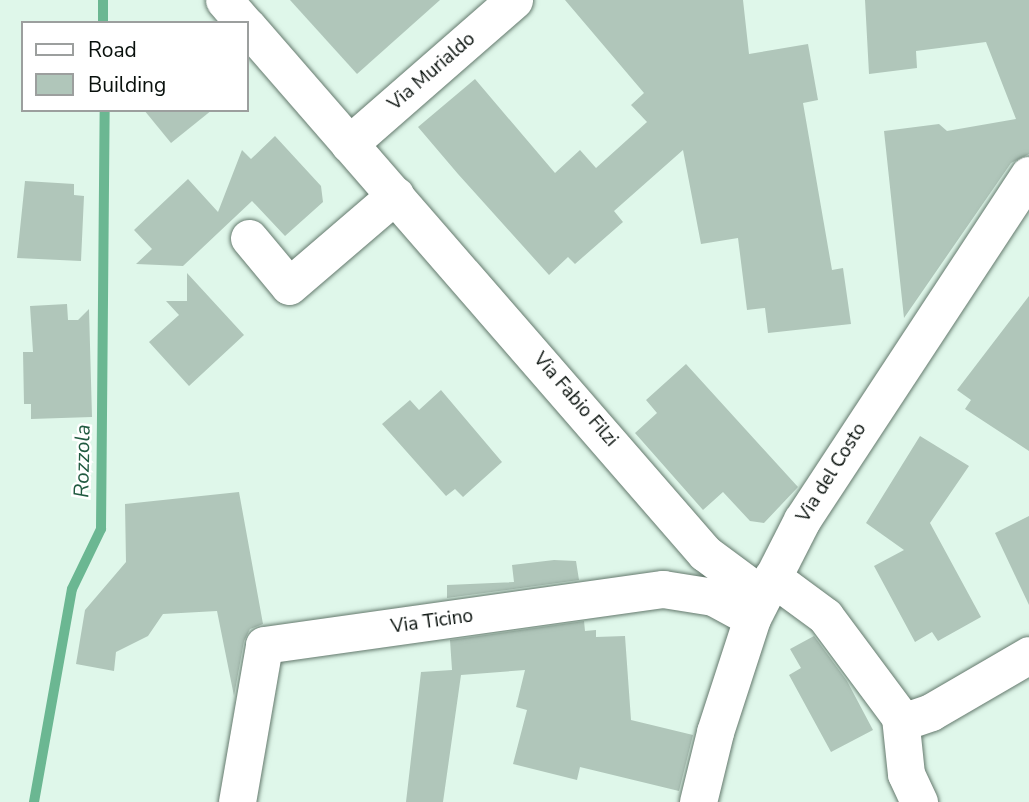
<!DOCTYPE html>
<html>
<head>
<meta charset="utf-8">
<style>
	body { margin:0 }
	#map { position:relative; width:1029px; height:802px; overflow:hidden; background:#dff7ea; font-family:"Nunito Sans",sans-serif }
	div>[style] { position:absolute }
	.stream>* { height:10px; margin:-5px; padding:0 5px; transform-origin:5px; border-radius:5px; background:#6bb792 }
	.building>* { inset:0; background:#b0c6ba }
	.roads { filter:drop-shadow(0 0 2px #64796d) drop-shadow(0 0 2px #64796d) }
	.minor>* { height:37px; margin:-18.5px; padding:0 18.5px; transform-origin:18.5px; border-radius:18.5px; background:#fff }
	span { translate:-50% -50%; white-space:nowrap; text-align:center; line-height:1.15; -webkit-text-stroke:5px #fff; paint-order:stroke }
	.street-label { font-size:19px; color:#08100c }
	.water-label { font-size:21px; color:#205a40; font-style:italic }
	.legend { position:absolute; left:21px; top:21px; width:228px; height:91px; box-sizing:border-box; background:#fff; border:2px solid #9c9f9e; margin:0; padding:9px 12px; list-style:none; font-size:21px; color:#08100c }
	.legend li { display:flex; align-items:center; gap:14px; height:35px }
	.legend b { width:35px; border:2px solid #9c9f9e }
</style>
</head>
<body>
<div id="map">
	<div class="stream">
		<div style="left:103px;top:0;width:23px;rotate:90deg"></div>
		<div style="left:34px;top:802px;width:216px;rotate:-79.9deg"></div>
		<div style="left:72px;top:589px;width:67px;rotate:-64.2deg"></div>
		<div style="left:101px;top:529px;width:419px;rotate:-89.5deg"></div>
	</div>
	<div class="building">
		<div style="clip-path:polygon(290px 0,440px 0,357px 74px)"></div>
		<div style="clip-path:polygon(565px 0,743px 0,749px 54px,808px 44px,818px 100px,803px 103px,832px 270px,843px 268px,851px 324px,768px 333px,765px 308px,747px 310px,738px 238px,701px 244px,683px 150px,614px 211px,623px 222px,575px 264px,568px 257px,549px 275px,458px 174px,418px 127px,475px 79px,555px 173px,580px 150px,596px 168px,647px 122px,631px 105px,644px 93px)"></div>
		<div style="clip-path:polygon(865px 0,1029px 0,1029px 154px,1011px 163px,904px 318px,884px 131px,939px 124px,947px 131px,1016px 119px,986px 42px,916px 51px,917px 68px,869px 74px)"></div>
		<div style="clip-path:polygon(144px 110px,212px 110px,171px 143px)"></div>
		<div style="clip-path:polygon(275px 136px,321px 186px,323px 202px,285px 236px,252px 201px,183px 266px,136px 264px,152px 249px,134px 230px,188px 179px,218px 212px,242px 150px,251px 159px)"></div>
		<div style="clip-path:polygon(25px 181px,74px 184px,74px 195px,84px 196px,81px 261px,17px 258px)"></div>
		<div style="clip-path:polygon(187px 273px,244px 335px,189px 386px,149px 342px,179px 315px,166px 301px,187px 301px)"></div>
		<div style="clip-path:polygon(1029px 296px,1029px 451px,965px 409px,971px 400px,957px 390px)"></div>
		<div style="clip-path:polygon(67px 304px,68px 320px,78px 320px,89px 309px,92px 417px,31px 419px,31px 404px,24px 404px,23px 352px,33px 352px,30px 306px)"></div>
		<div style="clip-path:polygon(686px 364px,798px 487px,764px 523px,750px 521px,723px 492px,703px 510px,635px 433px,657px 413px,646px 400px)"></div>
		<div style="clip-path:polygon(441px 390px,502px 462px,463px 497px,455px 489px,446px 496px,382px 424px,410px 400px,419px 410px)"></div>
		<div style="clip-path:polygon(920px 436px,969px 466px,930px 523px,981px 617px,938px 641px,932px 632px,915px 642px,874px 566px,904px 550px,866px 523px)"></div>
		<div style="clip-path:polygon(239px 492px,263px 624px,250px 629px,244px 641px,234px 696px,217px 611px,163px 614px,148px 636px,116px 652px,114px 671px,76px 664px,85px 610px,126px 562px,125px 504px)"></div>
		<div style="clip-path:polygon(1029px 516px,1029px 605px,995px 533px)"></div>
		<div style="clip-path:polygon(554px 560px,576px 561px,579px 580px,447px 598px,447px 585px,514px 582px,512px 565px)"></div>
		<div style="clip-path:polygon(584px 621px,585px 631px,596px 630px,596px 637px,625px 636px,631px 720px,693px 735px,679px 791px,580px 767px,577px 780px,513px 764px,527px 710px,516px 707px,525px 670px,461px 675px,443px 802px,406px 802px,421px 672px,452px 670px,450px 640px)"></div>
		<div style="clip-path:polygon(814px 636px,847px 681px,873px 730px,831px 752px,789px 675px,801px 668px,790px 649px)"></div>
	</div>
	<div class="roads">
		<div class="minor">
			<div style="left:224px;top:0;width:30px;rotate:49deg"></div>
			<div style="left:247px;top:26px;width:698px;rotate:49.01deg"></div>
			<div style="left:705px;top:553px;width:72px;rotate:36.6deg"></div>
			<div style="left:349px;top:144px;width:219px;rotate:-41.1deg"></div>
			<div style="left:249px;top:238px;width:62px;rotate:50.2deg"></div>
			<div style="left:289px;top:286px;width:140px;rotate:-40.6deg"></div>
			<div style="left:772px;top:577px;width:66px;rotate:36.3deg"></div>
			<div style="left:825px;top:616px;width:126px;rotate:53.4deg"></div>
			<div style="left:900px;top:717px;width:11px;rotate:10deg"></div>
			<div style="left:911px;top:719px;width:21px;rotate:-19deg"></div>
			<div style="left:931px;top:712px;width:113px;rotate:-30.2deg"></div>
			<div style="left:900px;top:717px;width:57px;rotate:84deg"></div>
			<div style="left:906px;top:774px;width:31px;rotate:65deg"></div>
			<div style="left:237px;top:802px;width:159px;rotate:-80.2deg"></div>
			<div style="left:264px;top:645px;width:403px;rotate:-8deg"></div>
			<div style="left:663px;top:589px;width:51px;rotate:9.1deg"></div>
			<div style="left:713px;top:597px;width:44px;rotate:28.3deg"></div>
			<div style="left:698px;top:802px;width:72px;rotate:-76.3deg"></div>
			<div style="left:715px;top:732px;width:120px;rotate:-72deg"></div>
			<div style="left:752px;top:618px;width:110px;rotate:-63deg"></div>
			<div style="left:802px;top:520px;width:413px;rotate:-56.7deg"></div>
		</div>
	</div>
	<div class="street-label">
		<span style="left:432px;top:72px;rotate:-41deg">Via Murialdo</span>
		<span style="left:575px;top:400px;rotate:49deg">Via Fabio Filzi</span>
		<span style="left:832px;top:473px;rotate:-58deg">Via del Costo</span>
		<span style="left:432px;top:622px;rotate:-8deg">Via Ticino</span>
	</div>
	<div class="water-label">
		<span style="left:82px;top:461px;rotate:-89deg">Rozzola</span>
	</div>
	<ul class="legend">
	<li><b style="height:9px;background:#fff"></b>Road</li>
	<li><b style="height:19px;background:#b0c6ba"></b>Building</li>
	</ul>
</div>
</body>
</html>
